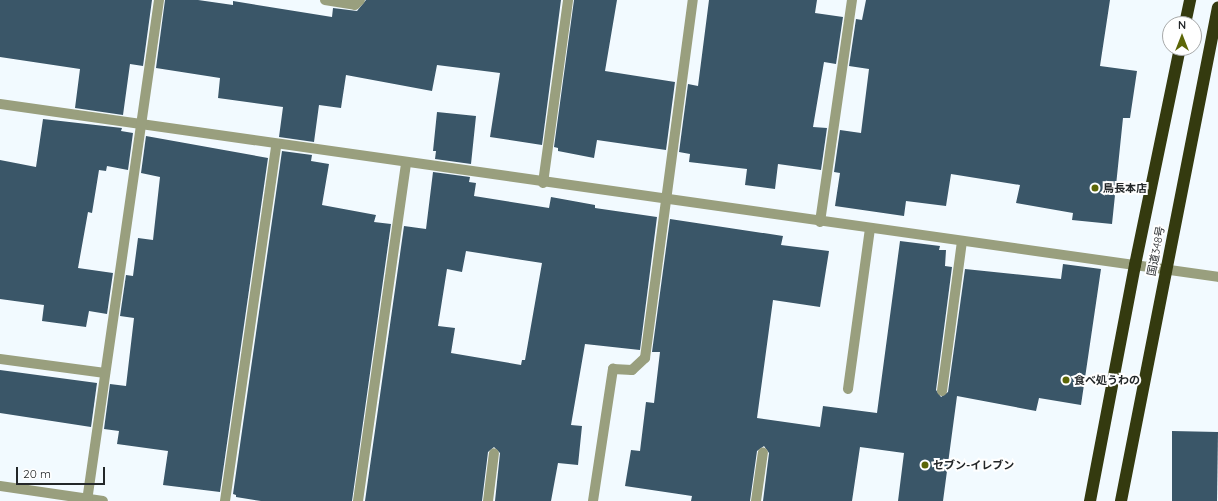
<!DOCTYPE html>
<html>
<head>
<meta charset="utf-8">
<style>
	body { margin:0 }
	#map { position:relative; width:1218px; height:501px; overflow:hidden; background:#f2faff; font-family:Quicksand,"Noto Sans JP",sans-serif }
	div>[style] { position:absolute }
	.building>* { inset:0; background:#3a5668 }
	.minor>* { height:10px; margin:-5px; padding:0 5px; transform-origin:5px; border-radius:5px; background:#999f7e }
	.highway>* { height:12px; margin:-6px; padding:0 6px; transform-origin:6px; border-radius:6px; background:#343a0f }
	.dots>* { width:11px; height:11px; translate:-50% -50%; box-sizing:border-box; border:2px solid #fff; border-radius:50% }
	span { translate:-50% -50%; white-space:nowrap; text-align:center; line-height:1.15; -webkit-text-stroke:4px #fff; paint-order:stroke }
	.poi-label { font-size:11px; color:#232729; font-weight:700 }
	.left { translate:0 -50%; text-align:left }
	.street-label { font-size:11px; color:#232729 }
	.north { position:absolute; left:1162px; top:16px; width:40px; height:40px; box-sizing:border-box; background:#fff; border:1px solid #a7a9a9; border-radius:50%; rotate:0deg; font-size:11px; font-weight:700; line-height:16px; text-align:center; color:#232729 }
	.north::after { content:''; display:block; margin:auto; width:14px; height:18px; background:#5c6607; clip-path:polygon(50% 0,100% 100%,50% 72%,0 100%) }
	.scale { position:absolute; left:16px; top:467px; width:89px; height:18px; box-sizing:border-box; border:2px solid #232729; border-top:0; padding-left:5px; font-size:12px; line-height:14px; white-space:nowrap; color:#232729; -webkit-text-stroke:3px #fff; paint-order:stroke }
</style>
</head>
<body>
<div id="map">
	<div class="building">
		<div style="clip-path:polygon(0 0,152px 0,143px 66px,130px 64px,123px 115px,75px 108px,80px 69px,0 57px)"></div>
		<div style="clip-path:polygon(165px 0,198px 0,233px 5px,233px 1px,332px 17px,333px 8px,357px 11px,366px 0,561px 0,542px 145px,490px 137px,500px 73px,437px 65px,432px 91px,346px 75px,341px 108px,319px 105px,314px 142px,279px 137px,283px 107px,218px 98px,220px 78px,156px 68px)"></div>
		<div style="clip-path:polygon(574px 0,617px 0,605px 71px,675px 82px,666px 150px,597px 140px,594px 158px,558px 151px,558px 148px,554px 147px)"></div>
		<div style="clip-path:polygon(709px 0,817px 0,815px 13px,843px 17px,836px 64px,824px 62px,813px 127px,827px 128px,821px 170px,778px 164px,775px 189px,745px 185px,747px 169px,689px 162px,690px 154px,679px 152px,688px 84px,698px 86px)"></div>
		<div style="clip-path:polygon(866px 0,1110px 0,1100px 66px,1137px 71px,1130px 118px,1123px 118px,1112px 224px,1072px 220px,1073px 213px,1016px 203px,1020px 185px,951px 174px,946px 206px,906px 201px,904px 216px,835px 206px,840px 173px,834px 172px,840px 130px,861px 133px,869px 69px,849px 66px,856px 19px,862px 20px)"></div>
		<div style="clip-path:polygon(437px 112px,476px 116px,471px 164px,435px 159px,436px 151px,433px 151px)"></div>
		<div style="clip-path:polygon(43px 119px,122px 128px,121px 131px,133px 133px,128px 170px,107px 166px,106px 171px,99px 170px,92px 213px,88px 212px,78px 268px,113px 273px,107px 314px,89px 311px,86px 327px,42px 321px,44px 305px,0 299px,0 160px,36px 167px)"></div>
		<div style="clip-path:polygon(146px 136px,268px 158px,220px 492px,163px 485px,168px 451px,117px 444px,119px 431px,104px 429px,110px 384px,126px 386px,134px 318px,120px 316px,126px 275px,133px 276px,138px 238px,153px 240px,160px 177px,141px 173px)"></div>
		<div style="clip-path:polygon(282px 151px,312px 155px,311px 161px,329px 164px,322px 205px,376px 215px,374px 222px,391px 224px,352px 501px,261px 501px,236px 497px,236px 495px,233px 494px)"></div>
		<div style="clip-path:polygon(evenodd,433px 172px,470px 177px,469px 182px,476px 183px,474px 196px,549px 208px,551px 197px,595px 205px,595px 208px,657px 217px,640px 350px,585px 344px,571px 425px,582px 426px,578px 465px,558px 463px,551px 501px,495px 501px,500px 453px,494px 447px,488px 452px,482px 501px,365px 501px,404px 226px,426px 229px,433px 172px,466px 251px,542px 263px,525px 360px,522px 360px,521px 365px,451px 353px,455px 328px,438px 326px,447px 269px,462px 272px,466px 251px)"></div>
		<div style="clip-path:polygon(670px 219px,783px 236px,781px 245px,829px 251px,820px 307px,773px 300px,757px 418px,820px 427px,823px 406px,877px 413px,900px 241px,940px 246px,939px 250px,946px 250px,945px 266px,952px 267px,936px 390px,941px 397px,948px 392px,965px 269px,1061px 279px,1063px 264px,1101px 269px,1081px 405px,1039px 398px,1036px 411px,957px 396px,943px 501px,898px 501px,904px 453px,860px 447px,852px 501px,763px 501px,769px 453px,764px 446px,757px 451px,750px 501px,691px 501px,692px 496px,625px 486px,631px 450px,640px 451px,646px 402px,654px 403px,660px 352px,652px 352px)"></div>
		<div style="clip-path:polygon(0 370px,97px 383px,91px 427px,0 413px)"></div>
		<div style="clip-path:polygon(1172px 431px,1218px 432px,1217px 501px,1172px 501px)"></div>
	</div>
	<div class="minor">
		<div style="left:325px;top:0;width:30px;rotate:9deg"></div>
		<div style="left:355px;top:5px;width:7px;rotate:-45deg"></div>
		<div style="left:0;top:104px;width:1230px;rotate:8.08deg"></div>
		<div style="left:543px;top:183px;width:185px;rotate:-82.2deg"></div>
		<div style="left:820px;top:222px;width:224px;rotate:-81.8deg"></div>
		<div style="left:0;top:359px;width:106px;rotate:7.6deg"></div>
		<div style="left:848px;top:389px;width:162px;rotate:-82.2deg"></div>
		<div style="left:942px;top:391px;width:151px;rotate:-82.4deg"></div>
		<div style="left:0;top:486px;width:104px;rotate:8.3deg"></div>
		<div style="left:87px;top:501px;width:506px;rotate:-81.82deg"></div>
		<div style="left:225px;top:501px;width:360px;rotate:-81.8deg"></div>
		<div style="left:358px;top:501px;width:341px;rotate:-81.9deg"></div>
		<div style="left:488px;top:501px;width:48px;rotate:-82.9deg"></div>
		<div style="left:593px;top:501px;width:134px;rotate:-81.4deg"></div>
		<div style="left:613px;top:369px;width:19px;rotate:3deg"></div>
		<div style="left:632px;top:370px;width:18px;rotate:-43deg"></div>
		<div style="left:645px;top:358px;width:361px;rotate:-82.4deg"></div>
		<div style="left:756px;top:501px;width:49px;rotate:-81.9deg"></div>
	</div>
	<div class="highway">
		<div style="left:1185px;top:24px;width:25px;rotate:-78deg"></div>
		<div style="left:1090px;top:501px;width:240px;rotate:-79.2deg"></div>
		<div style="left:1135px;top:265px;width:222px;rotate:-78.3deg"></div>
		<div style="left:1121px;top:501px;width:503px;rotate:-78.89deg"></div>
	</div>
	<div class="dots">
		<div style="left:1095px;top:188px;background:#5c6607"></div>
		<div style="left:1066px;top:380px;background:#5c6607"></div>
		<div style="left:925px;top:465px;background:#5c6607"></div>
	</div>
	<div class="poi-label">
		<span class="left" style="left:1103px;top:188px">鳥長本店</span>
		<span class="left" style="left:1074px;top:380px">食べ処うわの</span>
		<span class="left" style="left:933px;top:465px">セブン-イレブン</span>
	</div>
	<div class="street-label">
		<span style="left:1156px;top:251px;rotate:-79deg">国道348号</span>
	</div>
	<div class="north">N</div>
	<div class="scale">20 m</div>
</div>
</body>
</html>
